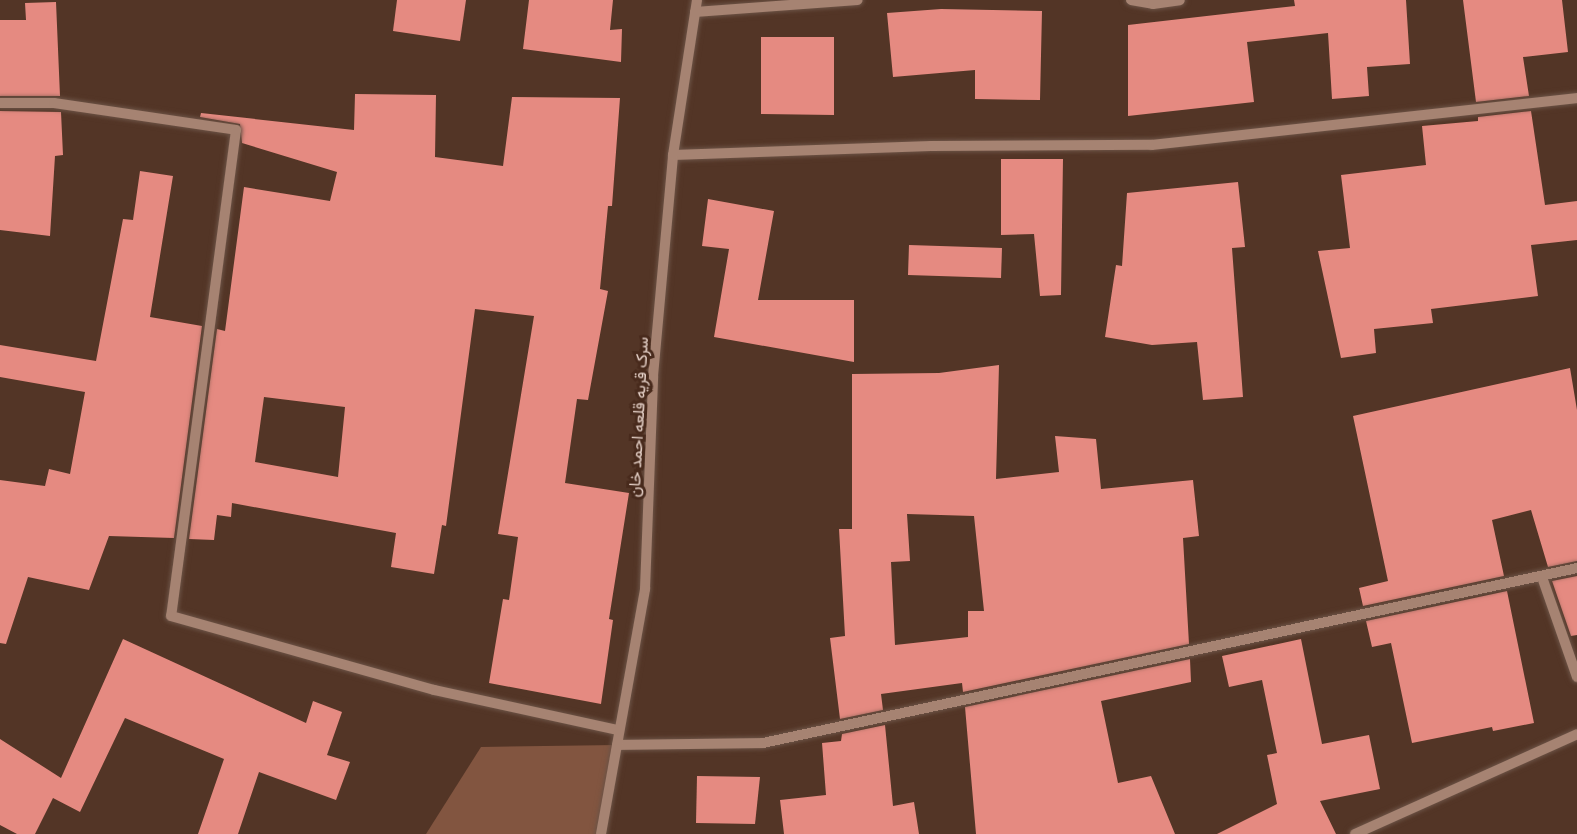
<!DOCTYPE html>
<html>
<head>
<meta charset="utf-8">
<style>
	body { margin:0 }
	#map { position:relative; width:1577px; height:834px; overflow:hidden; background:#533526; font-family:"Source Serif 4",Vazirmatn,serif }
	div>[style] { position:absolute }
	.green>* { inset:0; background:#825540 }
	.building>* { inset:0; background:#e58a81 }
	.roads { filter:drop-shadow(0 0 2px #6c5346) drop-shadow(0 0 2px #6c5346) }
	.minor>* { height:10px; margin:-5px; padding:0 5px; transform-origin:5px; border-radius:5px; background:#a68372 }
	span { translate:-50% -50%; white-space:nowrap; text-align:center; line-height:1.15; -webkit-text-stroke:6px #482a1c; paint-order:stroke }
	.street-label { font-size:16px; color:#e7d3ca }
</style>
</head>
<body>
<div id="map">
	<div class="green">
		<div style="clip-path:polygon(617px 745px,601px 834px,426px 834px,481px 747px)"></div>
	</div>
	<div class="building">
		<div style="clip-path:polygon(397px 0,466px 0,460px 41px,393px 31px)"></div>
		<div style="clip-path:polygon(529px 0,613px 0,610px 30px,622px 29px,621px 62px,523px 49px)"></div>
		<div style="clip-path:polygon(1294px 0,1406px 0,1410px 64px,1367px 67px,1369px 96px,1332px 99px,1328px 33px,1247px 42px,1254px 102px,1128px 116px,1128px 25px,1295px 6px)"></div>
		<div style="clip-path:polygon(1463px 0,1562px 0,1568px 52px,1523px 57px,1529px 96px,1476px 102px)"></div>
		<div style="clip-path:polygon(56px 2px,60px 96px,0 96px,0 20px,26px 20px,25px 3px)"></div>
		<div style="clip-path:polygon(941px 9px,1042px 11px,1040px 100px,975px 99px,975px 70px,893px 77px,887px 13px)"></div>
		<div style="clip-path:polygon(761px 37px,834px 37px,834px 115px,761px 114px)"></div>
		<div style="clip-path:polygon(evenodd,355px 94px,436px 95px,435px 157px,503px 166px,512px 97px,620px 98px,612px 206px,608px 206px,600px 289px,608px 291px,588px 400px,577px 399px,565px 483px,629px 493px,609px 619px,613px 620px,601px 704px,489px 683px,503px 599px,509px 600px,518px 537px,498px 534px,534px 316px,475px 309px,446px 526px,442px 525px,434px 574px,391px 567px,396px 533px,232px 503px,231px 517px,217px 515px,214px 540px,189px 539px,217px 329px,225px 331px,244px 187px,330px 201px,337px 172px,242px 143px,240px 124px,200px 117px,201px 113px,354px 130px,355px 94px,264px 397px,345px 407px,338px 477px,255px 462px,264px 397px)"></div>
		<div style="clip-path:polygon(0 111px,61px 112px,63px 155px,55px 156px,50px 236px,0 230px)"></div>
		<div style="clip-path:polygon(1531px 111px,1545px 205px,1577px 201px,1577px 240px,1531px 245px,1538px 296px,1431px 309px,1433px 323px,1374px 329px,1376px 353px,1341px 358px,1318px 251px,1350px 248px,1341px 175px,1426px 165px,1422px 126px,1478px 121px,1478px 117px)"></div>
		<div style="clip-path:polygon(1001px 159px,1063px 159px,1061px 295px,1040px 296px,1034px 234px,1001px 235px)"></div>
		<div style="clip-path:polygon(140px 171px,173px 176px,150px 317px,202px 326px,174px 538px,109px 536px,89px 590px,28px 577px,6px 644px,0 643px,0 480px,45px 486px,49px 469px,70px 474px,85px 392px,0 377px,0 345px,96px 361px,123px 219px,133px 220px)"></div>
		<div style="clip-path:polygon(1238px 182px,1245px 247px,1232px 248px,1243px 397px,1203px 400px,1197px 342px,1152px 345px,1105px 337px,1116px 265px,1122px 266px,1127px 193px)"></div>
		<div style="clip-path:polygon(708px 199px,774px 211px,758px 300px,854px 300px,854px 362px,714px 337px,729px 249px,702px 246px)"></div>
		<div style="clip-path:polygon(909px 245px,1002px 248px,1001px 278px,908px 275px)"></div>
		<div style="clip-path:polygon(evenodd,999px 365px,996px 479px,1059px 472px,1055px 436px,1096px 439px,1101px 489px,1193px 480px,1199px 536px,1183px 538px,1189px 644px,963px 692px,962px 683px,881px 694px,883px 710px,840px 719px,830px 638px,845px 636px,839px 529px,852px 529px,852px 374px,939px 373px,999px 365px,907px 514px,974px 516px,984px 611px,968px 611px,968px 637px,895px 645px,891px 562px,910px 561px,907px 514px)"></div>
		<div style="clip-path:polygon(1570px 368px,1577px 410px,1577px 561px,1548px 567px,1531px 510px,1492px 520px,1504px 576px,1363px 606px,1359px 588px,1388px 581px,1353px 416px)"></div>
		<div style="clip-path:polygon(1577px 576px,1577px 635px,1571px 636px,1552px 581px)"></div>
		<div style="clip-path:polygon(1507px 591px,1534px 723px,1493px 731px,1492px 727px,1412px 743px,1391px 643px,1372px 647px,1366px 621px)"></div>
		<div style="clip-path:polygon(123px 639px,306px 723px,313px 701px,342px 712px,327px 755px,350px 762px,336px 800px,259px 772px,238px 834px,198px 834px,224px 759px,125px 718px,80px 812px,53px 798px,35px 834px,17px 834px,0 825px,0 739px,61px 778px)"></div>
		<div style="clip-path:polygon(1301px 639px,1322px 744px,1369px 735px,1380px 789px,1320px 801px,1336px 834px,1217px 834px,1277px 804px,1267px 755px,1277px 753px,1262px 680px,1229px 687px,1222px 656px)"></div>
		<div style="clip-path:polygon(1190px 659px,1191px 682px,1101px 701px,1118px 783px,1151px 776px,1175px 834px,976px 834px,965px 707px)"></div>
		<div style="clip-path:polygon(885px 725px,893px 806px,914px 802px,919px 834px,784px 834px,780px 800px,826px 795px,822px 743px,841px 741px,842px 734px)"></div>
		<div style="clip-path:polygon(697px 776px,760px 777px,755px 824px,696px 823px)"></div>
	</div>
	<div class="roads">
		<div class="minor">
			<div style="left:1131px;top:0;width:22px;rotate:10deg"></div>
			<div style="left:1153px;top:4px;width:27px;rotate:-8deg"></div>
			<div style="left:695px;top:12px;width:163px;rotate:-4.2deg"></div>
			<div style="left:0;top:103px;width:54px"></div>
			<div style="left:54px;top:103px;width:184px;rotate:8.4deg"></div>
			<div style="left:236px;top:130px;width:490px;rotate:97.6deg"></div>
			<div style="left:171px;top:616px;width:273px;rotate:15.7deg"></div>
			<div style="left:434px;top:690px;width:187px;rotate:12.3deg"></div>
			<div style="left:673px;top:155px;width:258px;rotate:-2deg"></div>
			<div style="left:931px;top:146px;width:221px;rotate:-0.3deg"></div>
			<div style="left:1152px;top:145px;width:428px;rotate:-6.3deg"></div>
			<div style="left:1542px;top:577px;width:106px;rotate:70.7deg"></div>
			<div style="left:617px;top:745px;width:146px;rotate:-0.8deg"></div>
			<div style="left:763px;top:743px;width:833px;rotate:-12.13deg"></div>
			<div style="left:601px;top:834px;width:249px;rotate:-79.8deg"></div>
			<div style="left:645px;top:589px;width:213px;rotate:-87.8deg"></div>
			<div style="left:653px;top:376px;width:222px;rotate:-84.8deg"></div>
			<div style="left:673px;top:155px;width:157px;rotate:-81.2deg"></div>
			<div style="left:1355px;top:834px;width:243px;rotate:-24.2deg"></div>
		</div>
	</div>
	<div class="street-label">
		<span style="left:638px;top:417px;rotate:-87deg">سرک قریه قلعه احمد خان</span>
	</div>
</div>
</body>
</html>
